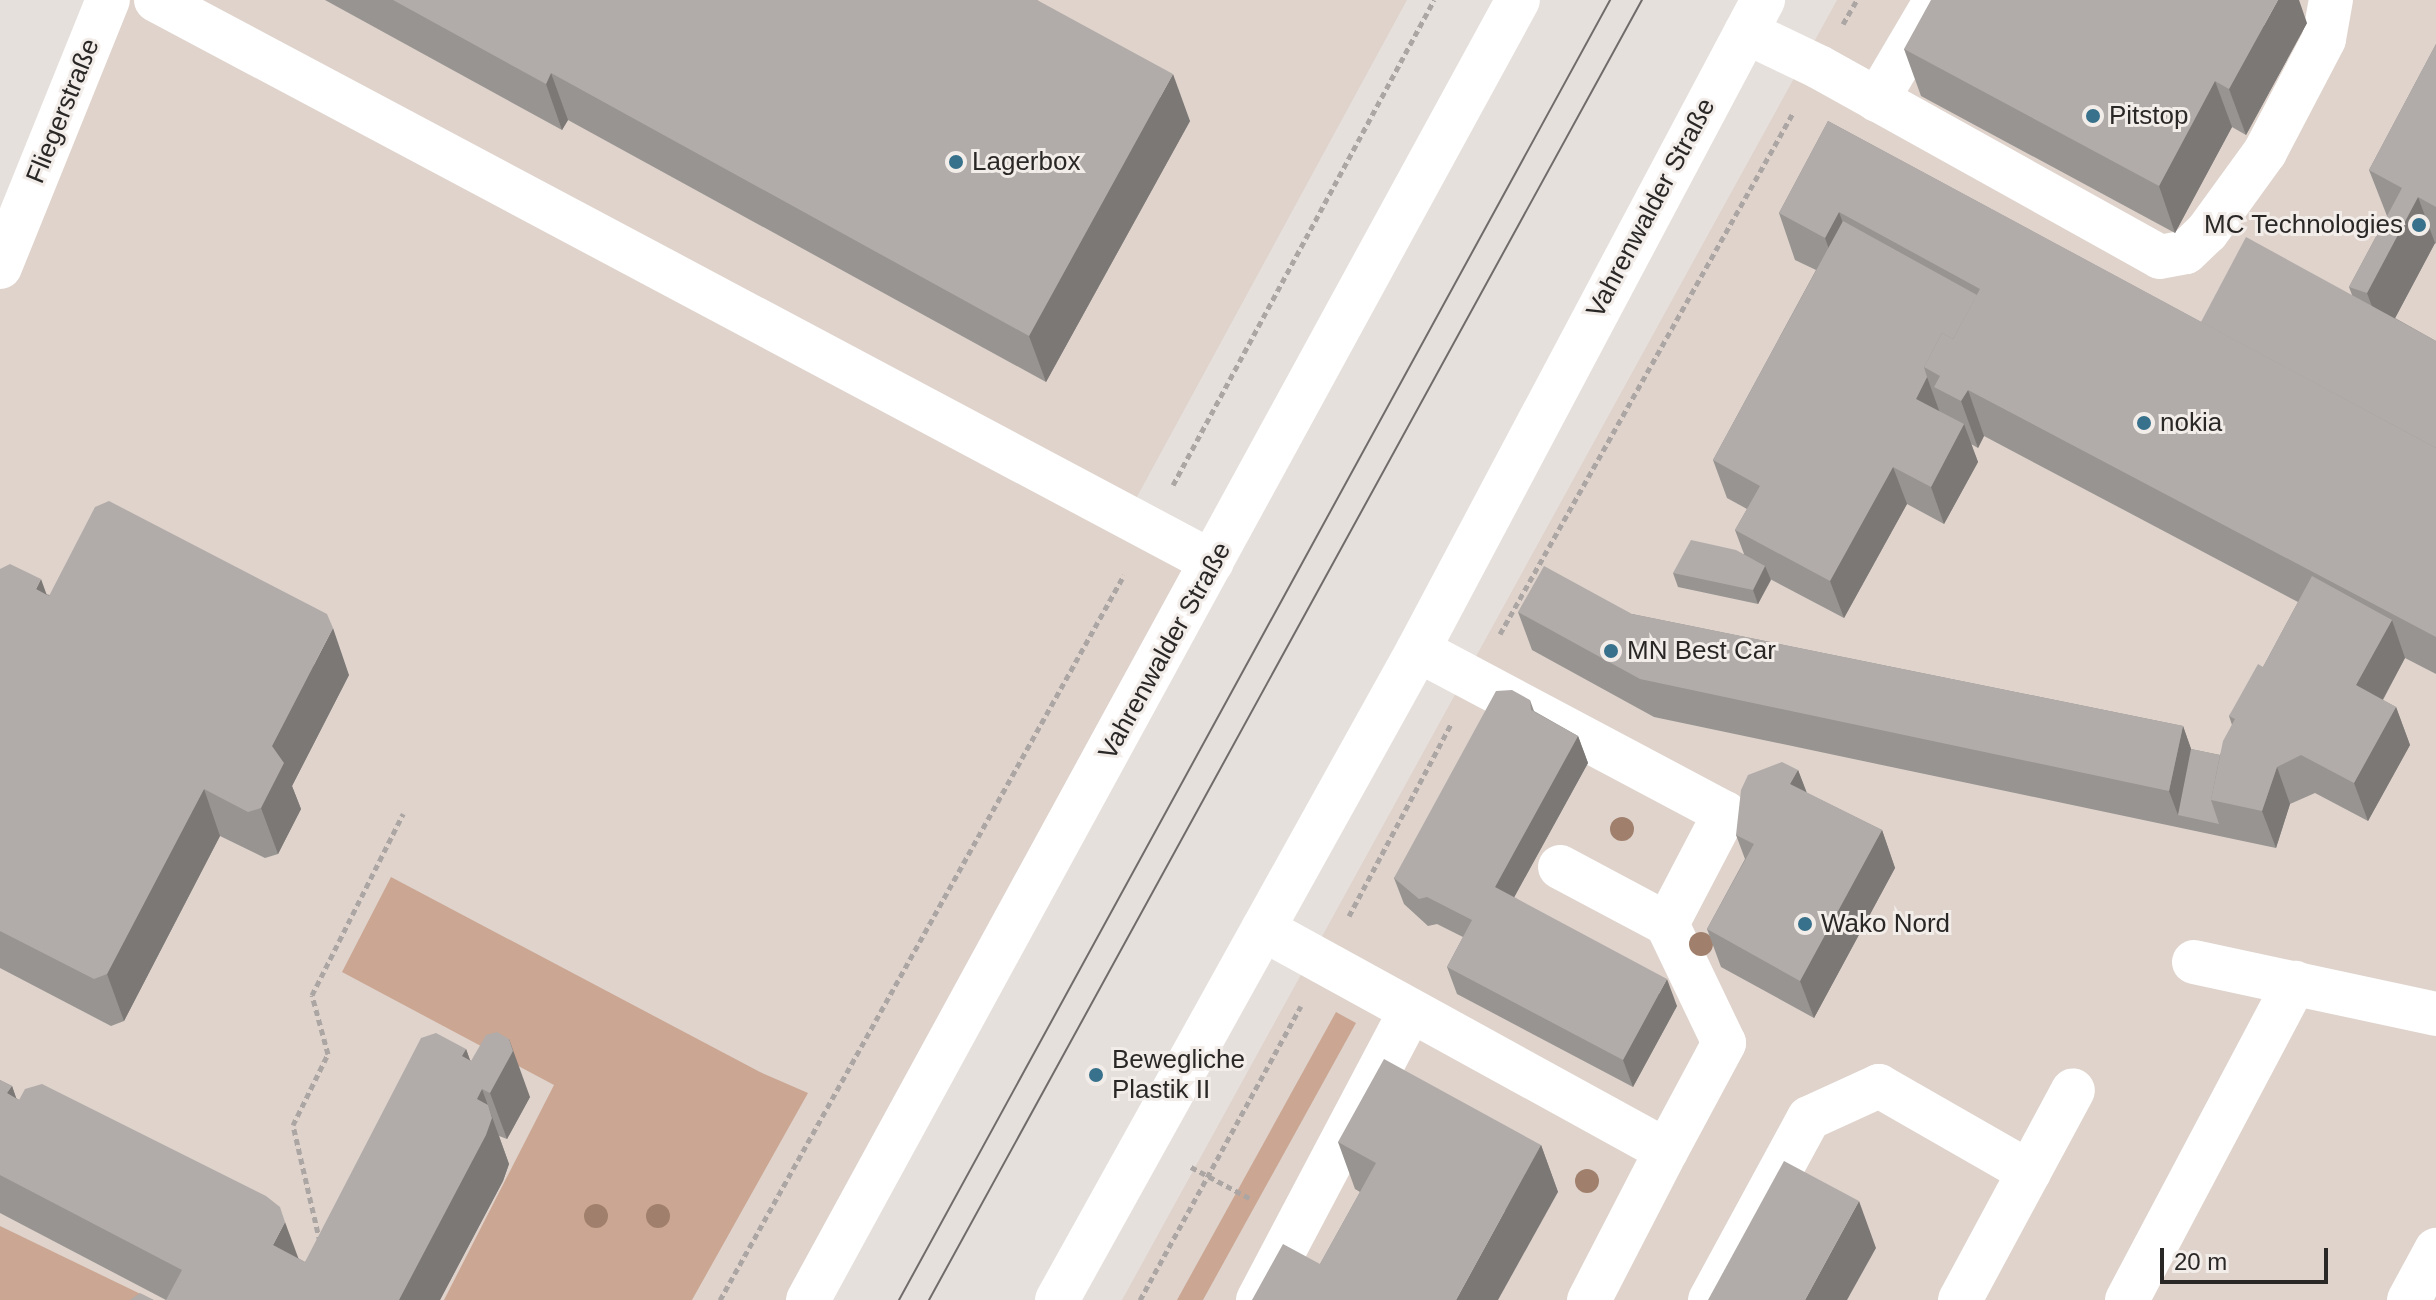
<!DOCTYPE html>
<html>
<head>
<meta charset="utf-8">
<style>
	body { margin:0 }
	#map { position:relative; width:2436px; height:1300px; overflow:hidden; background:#e6e0dd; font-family:Helvetica,sans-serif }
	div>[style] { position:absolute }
	.built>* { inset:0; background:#dfd3cc }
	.green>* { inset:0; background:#cba692 }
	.path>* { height:5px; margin-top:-2.5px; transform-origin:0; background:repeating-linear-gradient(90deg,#aba6a4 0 6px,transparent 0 10px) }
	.minor>* { height:44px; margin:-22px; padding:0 22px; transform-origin:22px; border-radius:22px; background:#fff }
	.major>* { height:44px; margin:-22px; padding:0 22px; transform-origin:22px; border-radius:22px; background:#fff }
	.tram>* { height:2px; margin:-1px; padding:0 1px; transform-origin:1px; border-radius:1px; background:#706c6b }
	.trees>* { width:24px; height:24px; margin:-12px; border-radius:50%; background:#a0806c }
	.wall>* { inset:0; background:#989491 }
	.shaded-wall>* { inset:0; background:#7c7876 }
	.building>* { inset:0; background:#b1aca9 }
	.dots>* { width:22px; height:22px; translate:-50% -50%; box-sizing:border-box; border:4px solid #f3edea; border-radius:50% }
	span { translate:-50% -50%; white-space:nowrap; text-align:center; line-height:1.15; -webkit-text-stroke:6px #f3edea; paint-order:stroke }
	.street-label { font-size:26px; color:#2a2827 }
	.poi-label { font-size:26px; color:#2a2827 }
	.left { translate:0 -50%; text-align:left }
	.right { translate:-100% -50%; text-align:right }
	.scale { position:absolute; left:2160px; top:1248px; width:168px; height:36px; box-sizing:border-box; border:4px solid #2a2827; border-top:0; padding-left:10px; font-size:24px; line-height:28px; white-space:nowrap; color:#2a2827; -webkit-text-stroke:6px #f3edea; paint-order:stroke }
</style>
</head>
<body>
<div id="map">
	<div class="built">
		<div style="clip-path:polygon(108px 0,1407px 0,1132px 506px,1218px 553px,805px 1300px,0 1300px,0 267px)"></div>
		<div style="clip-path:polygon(1837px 0,2436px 0,2436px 1300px,1122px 1300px)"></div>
	</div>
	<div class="green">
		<div style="clip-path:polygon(391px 877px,760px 1072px,808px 1093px,692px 1300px,444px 1300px,554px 1085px,342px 972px)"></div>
		<div style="clip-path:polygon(1336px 1012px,1356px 1023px,1203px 1300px,1177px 1300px)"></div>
		<div style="clip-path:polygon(0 1226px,153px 1300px,0 1300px)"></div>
	</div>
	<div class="path">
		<div style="left:1843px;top:24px;width:28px;rotate:-60deg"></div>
		<div style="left:1173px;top:485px;width:551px;rotate:-61.71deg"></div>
		<div style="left:1500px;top:634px;width:598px;rotate:-60.65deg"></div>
		<div style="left:1349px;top:916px;width:217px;rotate:-62deg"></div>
		<div style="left:1191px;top:1167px;width:70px;rotate:28deg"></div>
		<div style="left:320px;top:1242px;width:120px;rotate:-103deg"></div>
		<div style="left:293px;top:1125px;width:79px;rotate:-63.8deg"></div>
		<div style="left:328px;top:1054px;width:61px;rotate:-105.2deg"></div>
		<div style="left:312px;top:995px;width:203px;rotate:-63.3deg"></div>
		<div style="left:720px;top:1300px;width:830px;rotate:-60.87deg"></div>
		<div style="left:1140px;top:1300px;width:335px;rotate:-61.3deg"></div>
	</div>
	<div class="minor">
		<div style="left:156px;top:0;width:1196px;rotate:28.02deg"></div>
		<div style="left:1746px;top:32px;width:81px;rotate:25.6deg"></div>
		<div style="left:1819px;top:67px;width:390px;rotate:29.1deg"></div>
		<div style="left:2160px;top:257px;width:26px;rotate:-11deg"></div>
		<div style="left:2186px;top:252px;width:29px;rotate:-44deg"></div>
		<div style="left:2207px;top:232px;width:99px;rotate:-54.1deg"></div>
		<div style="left:2265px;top:152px;width:127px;rotate:-62.4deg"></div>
		<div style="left:2324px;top:39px;width:40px;rotate:-80deg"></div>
		<div style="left:1877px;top:100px;width:116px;rotate:-59.5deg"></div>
		<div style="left:0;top:267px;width:288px;rotate:-68deg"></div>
		<div style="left:1418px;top:650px;width:348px;rotate:28deg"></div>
		<div style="left:1725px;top:813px;width:125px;rotate:117.6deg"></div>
		<div style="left:1667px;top:924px;width:132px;rotate:64.4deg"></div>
		<div style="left:1724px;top:1043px;width:123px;rotate:118.2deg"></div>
		<div style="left:1560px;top:867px;width:121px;rotate:28deg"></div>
		<div style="left:1263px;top:929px;width:460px;rotate:28.8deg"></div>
		<div style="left:1666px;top:1151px;width:168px;rotate:117.3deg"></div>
		<div style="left:2194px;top:962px;width:248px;rotate:12.1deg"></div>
		<div style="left:1258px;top:1300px;width:326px;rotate:-62.2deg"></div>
		<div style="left:1710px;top:1300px;width:207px;rotate:-61.5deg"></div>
		<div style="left:1809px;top:1118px;width:77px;rotate:-24.6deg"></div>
		<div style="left:1879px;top:1086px;width:173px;rotate:29.8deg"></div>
		<div style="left:1960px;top:1300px;width:238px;rotate:-61.7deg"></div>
		<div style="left:2127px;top:1300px;width:359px;rotate:-62.1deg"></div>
		<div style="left:2409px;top:1300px;width:57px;rotate:-61.6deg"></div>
	</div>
	<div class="major">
		<div style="left:808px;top:1300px;width:1481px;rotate:-61.36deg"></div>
		<div style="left:1057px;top:1300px;width:744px;rotate:-60.95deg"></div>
		<div style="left:1418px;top:650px;width:736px;rotate:-62.04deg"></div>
	</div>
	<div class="tram">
		<div style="left:899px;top:1300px;width:1482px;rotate:-61.32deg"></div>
		<div style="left:929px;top:1300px;width:1483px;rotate:-61.26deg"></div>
	</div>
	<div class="trees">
		<div style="left:1622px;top:829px"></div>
		<div style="left:1701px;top:944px"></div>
		<div style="left:1587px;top:1181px"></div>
		<div style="left:596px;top:1216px"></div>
		<div style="left:658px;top:1216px"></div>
	</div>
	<div class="wall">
		<div style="clip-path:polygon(325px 0,1037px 0,1190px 121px,1046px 382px,568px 120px,562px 130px)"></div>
		<div style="clip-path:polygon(2307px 23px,2246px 135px,2232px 127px,2175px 233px,1921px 96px,1904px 49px)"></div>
		<div style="clip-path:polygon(2436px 44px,2436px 244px,2435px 243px,2395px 318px,2436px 341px,2436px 674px,2405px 658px,2383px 700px,2396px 707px,2410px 745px,2368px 821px,2315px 793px,2290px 804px,2276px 848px,1654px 717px,1532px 650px,1518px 612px,1632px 614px,2183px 726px,2191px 749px,2220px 755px,2232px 725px,2229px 716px,2263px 667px,2298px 602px,1984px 436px,1978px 448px,1971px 444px,1978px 462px,1944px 524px,1907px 504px,1844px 618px,1770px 579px,1758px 604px,1678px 587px,1673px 573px,1744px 554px,1735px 530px,1747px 509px,1727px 498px,1713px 460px,1816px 270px,1795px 260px,1779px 213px,1828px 121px,2201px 322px,2352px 295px,2349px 287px,2387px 216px,2369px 170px)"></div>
		<div style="clip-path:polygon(0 569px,46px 594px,349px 675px,292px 786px,301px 809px,278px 854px,265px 858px,220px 836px,124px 1021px,111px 1026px,0 968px)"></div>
		<div style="clip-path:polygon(1530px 700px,1534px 711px,1578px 736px,1588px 763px,1514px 897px,1677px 1006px,1633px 1087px,1457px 994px,1447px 967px,1463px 937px,1437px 924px,1428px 926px,1404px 904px,1394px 878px)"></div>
		<div style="clip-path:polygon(1798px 770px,1807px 793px,1882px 830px,1895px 868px,1814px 1018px,1721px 967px,1707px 929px,1745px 859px,1736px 835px)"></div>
		<div style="clip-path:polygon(466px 1049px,470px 1060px,530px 1097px,507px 1139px,499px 1136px,509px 1164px,503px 1181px,440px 1300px,166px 1300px,0 1213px,0 1080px,12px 1086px,16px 1098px,305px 1262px)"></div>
		<div style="clip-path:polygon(1338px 1142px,1541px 1145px,1558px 1192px,1252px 1300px,1320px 1264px,1360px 1192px,1355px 1189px)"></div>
	</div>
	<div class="shaded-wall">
		<div style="clip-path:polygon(2278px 0,2299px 0,2307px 23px,2246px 135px,2229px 89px)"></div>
		<div style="clip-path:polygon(551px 73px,568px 120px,562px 130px,546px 84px)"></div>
		<div style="clip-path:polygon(1173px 74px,1190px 121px,1046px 382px,1029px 336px)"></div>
		<div style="clip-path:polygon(2215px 81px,2232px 127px,2175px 233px,2159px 186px)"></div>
		<div style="clip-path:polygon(2418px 197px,2435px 243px,2384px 339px,2367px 293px)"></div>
		<div style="clip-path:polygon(1839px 212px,1856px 259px,1842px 285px,1825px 238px)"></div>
		<div style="clip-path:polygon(1927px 377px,1940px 413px,1916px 399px)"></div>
		<div style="clip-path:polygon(1968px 390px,1984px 436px,1978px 448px,1961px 401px)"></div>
		<div style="clip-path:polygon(1964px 424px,1978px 462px,1944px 524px,1931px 487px)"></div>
		<div style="clip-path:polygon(1893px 467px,1907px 504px,1844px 618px,1830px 581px)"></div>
		<div style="clip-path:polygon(1765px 566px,1771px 580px,1758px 604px,1753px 590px)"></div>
		<div style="clip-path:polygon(41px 579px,58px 626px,36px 589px)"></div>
		<div style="clip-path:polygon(2392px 620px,2405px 658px,2370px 723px,2356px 685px)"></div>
		<div style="clip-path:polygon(333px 628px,349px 675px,292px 786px,301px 809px,278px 854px,261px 808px,272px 746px)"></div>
		<div style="clip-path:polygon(2396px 707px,2410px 745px,2368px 821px,2354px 783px)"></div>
		<div style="clip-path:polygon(2183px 726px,2196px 763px,2178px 815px,2169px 791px)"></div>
		<div style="clip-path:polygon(1578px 736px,1588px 763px,1505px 914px,1495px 887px)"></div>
		<div style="clip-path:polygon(2277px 767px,2290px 804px,2276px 848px,2262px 811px)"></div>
		<div style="clip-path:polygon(1798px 770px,1812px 807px,1790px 784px)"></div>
		<div style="clip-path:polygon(204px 789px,220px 836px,124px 1021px,107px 974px)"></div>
		<div style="clip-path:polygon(1882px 830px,1895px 868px,1814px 1018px,1800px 981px)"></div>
		<div style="clip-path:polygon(1667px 979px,1677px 1006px,1633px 1087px,1623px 1060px)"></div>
		<div style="clip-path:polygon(509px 1039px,530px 1097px,507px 1139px,490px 1093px)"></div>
		<div style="clip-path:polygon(466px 1049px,481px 1091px,482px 1089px,509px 1164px,503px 1181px,440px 1300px,399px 1300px,462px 1056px)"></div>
		<div style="clip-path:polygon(12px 1086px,28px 1132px,7px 1093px)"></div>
		<div style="clip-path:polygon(1541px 1145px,1558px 1192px,1498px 1300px,1456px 1300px)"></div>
		<div style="clip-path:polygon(1859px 1201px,1876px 1248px,1847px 1300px,1805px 1300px)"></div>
		<div style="clip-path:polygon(285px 1222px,302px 1268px,273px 1245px)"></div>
	</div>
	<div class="building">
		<div style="clip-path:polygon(393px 0,1037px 0,1173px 74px,1029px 336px,551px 73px,546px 84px)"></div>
		<div style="clip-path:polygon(1931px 0,2278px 0,2229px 89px,2215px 81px,2159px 186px,1904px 49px)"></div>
		<div style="clip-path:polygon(2436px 44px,2436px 207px,2418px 197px,2367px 293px,2349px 287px,2402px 188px,2369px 170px)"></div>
		<div style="clip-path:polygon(1828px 121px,2436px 448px,2436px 637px,1968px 390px,1961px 401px,1934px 387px,1940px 376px,1924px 367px,1942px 333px,1953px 339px,1980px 289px,1839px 212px,1825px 238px,1779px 213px)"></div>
		<div style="clip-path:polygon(1843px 221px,1977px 295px,1953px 339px,1942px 333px,1924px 367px,1927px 377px,1916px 399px,1964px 424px,1931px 487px,1893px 467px,1830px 581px,1735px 530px,1760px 486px,1713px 460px)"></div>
		<div style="clip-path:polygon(2246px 237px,2436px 341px,2436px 448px,2201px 322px)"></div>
		<div style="clip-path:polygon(109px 501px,327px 614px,333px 628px,272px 746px,284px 763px,261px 808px,248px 812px,204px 789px,107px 974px,94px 979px,0 931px,0 569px,10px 564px,41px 579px,36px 589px,49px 596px,95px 507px)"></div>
		<div style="clip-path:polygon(1691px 540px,1736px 550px,1765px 566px,1753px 590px,1673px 573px)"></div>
		<div style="clip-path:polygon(1544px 566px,1632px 614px,2183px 726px,2169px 791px,1640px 679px,1518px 612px)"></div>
		<div style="clip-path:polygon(2312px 576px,2392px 620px,2356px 685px,2396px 707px,2354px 783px,2301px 755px,2277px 767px,2262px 811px,2211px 800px,2223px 741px,2235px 719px,2229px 716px,2258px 664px,2263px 667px)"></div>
		<div style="clip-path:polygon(1512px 690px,1530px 700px,1531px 710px,1578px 736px,1495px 887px,1667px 979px,1623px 1060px,1447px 967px,1472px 920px,1427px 897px,1419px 899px,1394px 878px,1496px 691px)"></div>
		<div style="clip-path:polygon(2191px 749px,2220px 755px,2211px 800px,2219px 824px,2178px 815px)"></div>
		<div style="clip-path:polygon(1782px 762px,1798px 770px,1790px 784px,1882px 830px,1800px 981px,1707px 929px,1754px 844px,1736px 835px,1741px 790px,1748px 775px)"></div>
		<div style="clip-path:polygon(497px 1032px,509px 1039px,513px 1051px,490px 1093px,482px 1089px,477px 1099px,488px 1105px,492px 1118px,486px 1135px,399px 1300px,166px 1300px,182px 1270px,0 1175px,0 1080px,12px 1086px,7px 1093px,19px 1100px,25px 1089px,42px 1084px,266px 1196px,280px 1207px,285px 1222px,273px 1245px,305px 1262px,421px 1038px,436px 1033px,466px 1049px,462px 1056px,471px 1061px,486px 1035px)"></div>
		<div style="clip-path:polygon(1384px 1059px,1541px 1145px,1456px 1300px,1252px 1300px,1283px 1244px,1320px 1264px,1376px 1163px,1338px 1142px)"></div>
		<div style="clip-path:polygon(1784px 1161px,1859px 1201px,1805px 1300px,1708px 1300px)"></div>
		<div style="clip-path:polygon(140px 1293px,154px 1300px,130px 1300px)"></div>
	</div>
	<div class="dots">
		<div style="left:2093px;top:116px;background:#38718b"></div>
		<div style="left:956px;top:162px;background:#38718b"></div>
		<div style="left:2419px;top:225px;background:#38718b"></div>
		<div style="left:2144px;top:423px;background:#38718b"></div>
		<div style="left:1611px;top:651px;background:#38718b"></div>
		<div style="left:1805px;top:924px;background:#38718b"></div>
		<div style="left:1096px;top:1075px;background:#38718b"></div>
	</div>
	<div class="street-label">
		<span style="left:63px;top:111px;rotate:-68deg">Fliegerstraße</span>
		<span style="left:1651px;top:208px;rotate:-62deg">Vahrenwalder Straße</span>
		<span style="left:1165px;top:651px;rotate:-61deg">Vahrenwalder Straße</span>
	</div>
	<div class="poi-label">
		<span class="left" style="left:2109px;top:116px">Pitstop</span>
		<span class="left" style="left:972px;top:162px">Lagerbox</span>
		<span class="right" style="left:2403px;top:225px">MC Technologies</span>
		<span class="left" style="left:2160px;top:423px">nokia</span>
		<span class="left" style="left:1627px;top:651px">MN Best Car</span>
		<span class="left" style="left:1821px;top:924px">Wako Nord</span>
		<span class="left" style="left:1112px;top:1075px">Bewegliche<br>Plastik II</span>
	</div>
	<div class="scale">20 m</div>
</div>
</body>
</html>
